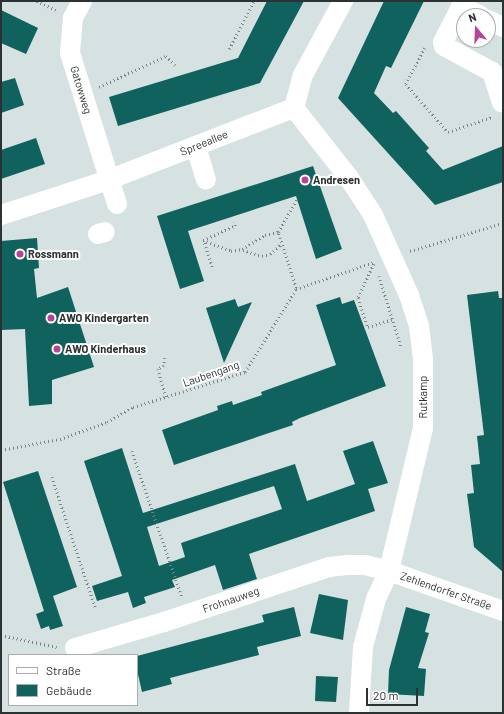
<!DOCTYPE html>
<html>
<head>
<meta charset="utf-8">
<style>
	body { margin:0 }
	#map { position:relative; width:504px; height:714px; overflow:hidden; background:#d5e2e1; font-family:Barlow,sans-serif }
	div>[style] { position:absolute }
	.building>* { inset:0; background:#10625e }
	.path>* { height:2.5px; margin-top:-1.25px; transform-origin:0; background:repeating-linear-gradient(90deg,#7b8484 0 1px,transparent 0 4px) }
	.minor>* { height:20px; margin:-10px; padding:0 10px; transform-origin:10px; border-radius:10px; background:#fff }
	.dots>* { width:11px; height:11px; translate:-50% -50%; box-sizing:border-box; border:2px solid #fff; border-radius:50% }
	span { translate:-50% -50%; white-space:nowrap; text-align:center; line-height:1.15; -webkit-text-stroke:4px #fff; paint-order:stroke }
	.street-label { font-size:11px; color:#2c3131 }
	.poi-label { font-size:11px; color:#2c3131; font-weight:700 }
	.left { translate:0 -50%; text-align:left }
	.frame { position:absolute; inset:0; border:2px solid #2c3131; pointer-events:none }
	.legend { position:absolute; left:8px; top:654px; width:130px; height:52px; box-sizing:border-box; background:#fff; border:1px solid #abadad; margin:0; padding:5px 7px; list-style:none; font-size:12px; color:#2c3131 }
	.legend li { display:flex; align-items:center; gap:8px; height:20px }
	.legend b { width:20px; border:1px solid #abadad }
	.north { position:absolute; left:456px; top:8px; width:40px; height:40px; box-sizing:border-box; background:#fff; border:1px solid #abadad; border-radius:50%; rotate:341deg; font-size:11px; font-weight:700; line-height:16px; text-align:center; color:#2c3131 }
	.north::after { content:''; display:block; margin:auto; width:14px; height:18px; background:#b94298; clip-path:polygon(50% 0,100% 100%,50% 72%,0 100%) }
	.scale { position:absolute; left:366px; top:688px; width:52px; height:18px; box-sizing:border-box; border:2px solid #2c3131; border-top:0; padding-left:5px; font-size:12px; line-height:14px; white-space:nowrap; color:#2c3131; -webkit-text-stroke:3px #fff; paint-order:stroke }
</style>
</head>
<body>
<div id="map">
	<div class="building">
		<div style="clip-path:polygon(267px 1px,304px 1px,260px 83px,118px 126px,109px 97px,238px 58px)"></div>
		<div style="clip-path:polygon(384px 1px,424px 1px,391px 68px,386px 66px,374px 93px,393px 113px,396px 111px,429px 148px,426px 151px,443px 170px,503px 146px,503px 182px,435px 205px,338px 98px)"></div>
		<div style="clip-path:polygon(1px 10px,38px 28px,26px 54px,1px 43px)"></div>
		<div style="clip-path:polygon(15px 78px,24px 105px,1px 113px,1px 82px)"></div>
		<div style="clip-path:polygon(36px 138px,45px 164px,1px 179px,1px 150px)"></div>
		<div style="clip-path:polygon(313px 166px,342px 249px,316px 259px,296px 196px,188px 231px,204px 281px,180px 289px,157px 216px)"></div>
		<div style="clip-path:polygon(37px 238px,39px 268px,34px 269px,37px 298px,68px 287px,94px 367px,52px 380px,52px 404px,29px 406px,25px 329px,1px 330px,1px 241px)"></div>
		<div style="clip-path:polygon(498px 291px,499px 298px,503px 298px,503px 572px,474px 547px,467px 494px,474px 493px,471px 465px,480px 464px,477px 436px,484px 435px,467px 295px)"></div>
		<div style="clip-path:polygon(340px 297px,342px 304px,354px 300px,386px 386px,300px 418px,292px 422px,293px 425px,174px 465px,162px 430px,218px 410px,217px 406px,232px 401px,233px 405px,262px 395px,261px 392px,336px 365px,316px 305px)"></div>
		<div style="clip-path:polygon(235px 299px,238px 307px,252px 302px,224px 363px,206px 308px)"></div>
		<div style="clip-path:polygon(evenodd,373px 441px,388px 483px,368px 489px,375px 511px,249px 554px,257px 579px,223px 590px,215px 565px,172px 580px,175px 587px,144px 597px,146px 603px,133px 608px,128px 592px,97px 601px,92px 586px,122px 576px,84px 461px,122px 448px,143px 513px,295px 464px,307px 501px,355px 484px,343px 451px,373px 441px,274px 486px,282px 509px,181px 543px,185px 557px,159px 566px,147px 527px,274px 486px)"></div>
		<div style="clip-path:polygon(38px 471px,77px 587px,53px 596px,63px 626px,50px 630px,49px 626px,41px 629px,36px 614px,44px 611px,3px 482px)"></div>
		<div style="clip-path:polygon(319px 594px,348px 600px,343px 640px,310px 633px)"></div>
		<div style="clip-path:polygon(294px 607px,301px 636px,257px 647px,259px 655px,170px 678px,172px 684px,142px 692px,137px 670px,137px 656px,264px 622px,262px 615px)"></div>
		<div style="clip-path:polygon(406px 607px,430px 614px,425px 632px,429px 633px,418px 668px,426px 669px,424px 696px,388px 694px,389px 670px)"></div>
		<div style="clip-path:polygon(316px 676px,338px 677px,336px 702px,315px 701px)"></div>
	</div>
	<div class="path">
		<div style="left:37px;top:1px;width:21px;rotate:25deg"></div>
		<div style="left:425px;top:48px;width:41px;rotate:117.8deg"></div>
		<div style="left:406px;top:84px;width:64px;rotate:48.8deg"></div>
		<div style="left:448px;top:132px;width:46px;rotate:-18.8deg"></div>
		<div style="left:229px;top:49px;width:54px;rotate:-62.5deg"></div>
		<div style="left:99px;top:87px;width:74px;rotate:-24.8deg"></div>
		<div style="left:166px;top:56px;width:14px;rotate:45deg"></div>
		<div style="left:203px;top:240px;width:30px;rotate:21deg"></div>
		<div style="left:231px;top:251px;width:11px;rotate:-10deg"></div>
		<div style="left:242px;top:249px;width:27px;rotate:-31deg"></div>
		<div style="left:265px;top:235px;width:13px;rotate:-13deg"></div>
		<div style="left:243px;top:250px;width:20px;rotate:18deg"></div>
		<div style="left:262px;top:256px;width:8px;rotate:-14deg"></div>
		<div style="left:270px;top:254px;width:15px;rotate:-42deg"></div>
		<div style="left:410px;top:251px;width:97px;rotate:-16.8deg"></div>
		<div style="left:374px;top:264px;width:38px;rotate:115deg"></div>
		<div style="left:358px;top:298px;width:31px;rotate:71deg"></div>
		<div style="left:368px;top:327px;width:25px;rotate:-18deg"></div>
		<div style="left:212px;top:267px;width:28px;rotate:-108deg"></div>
		<div style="left:203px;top:240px;width:35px;rotate:-24deg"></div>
		<div style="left:235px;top:226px;width:4px;rotate:-104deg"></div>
		<div style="left:379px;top:276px;width:73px;rotate:72.6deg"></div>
		<div style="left:296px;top:288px;width:59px;rotate:-107.8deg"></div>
		<div style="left:278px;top:232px;width:38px;rotate:-60deg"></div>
		<div style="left:165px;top:358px;width:8px;rotate:97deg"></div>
		<div style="left:164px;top:366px;width:7px;rotate:153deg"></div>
		<div style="left:158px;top:369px;width:29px;rotate:74deg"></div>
		<div style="left:1px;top:450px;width:60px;rotate:-10.6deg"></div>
		<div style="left:60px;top:439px;width:50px;rotate:-19.9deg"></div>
		<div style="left:107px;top:422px;width:30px;rotate:-30deg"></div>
		<div style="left:133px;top:407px;width:117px;rotate:-17.4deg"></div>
		<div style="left:245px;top:372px;width:97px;rotate:-58.4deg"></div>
		<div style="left:296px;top:289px;width:83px;rotate:-19.1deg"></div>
		<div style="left:132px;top:451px;width:154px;rotate:71.1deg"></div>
		<div style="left:52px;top:477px;width:139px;rotate:71.6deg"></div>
		<div style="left:1px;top:635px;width:57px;rotate:12.1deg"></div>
	</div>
	<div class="minor">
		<div style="left:82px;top:1px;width:19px;rotate:118deg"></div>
		<div style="left:73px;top:18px;width:35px;rotate:95deg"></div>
		<div style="left:70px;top:53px;width:158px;rotate:72.7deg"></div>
		<div style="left:464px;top:1px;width:46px;rotate:117.1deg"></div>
		<div style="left:443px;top:42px;width:4px;rotate:76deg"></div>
		<div style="left:444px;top:46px;width:55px;rotate:28.4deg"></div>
		<div style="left:492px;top:72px;width:32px;rotate:72deg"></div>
		<div style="left:461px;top:6px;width:22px;rotate:27deg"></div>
		<div style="left:488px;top:20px;width:17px;rotate:25deg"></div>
		<div style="left:294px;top:108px;width:89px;rotate:51.8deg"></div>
		<div style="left:349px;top:178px;width:44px;rotate:57deg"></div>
		<div style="left:373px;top:215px;width:88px;rotate:65.8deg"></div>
		<div style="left:409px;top:295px;width:33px;rotate:72deg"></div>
		<div style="left:419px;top:326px;width:33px;rotate:83deg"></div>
		<div style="left:423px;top:359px;width:69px;rotate:90deg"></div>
		<div style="left:423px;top:428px;width:147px;rotate:103.4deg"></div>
		<div style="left:389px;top:571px;width:31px;rotate:115deg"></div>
		<div style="left:376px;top:599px;width:50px;rotate:105.2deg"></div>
		<div style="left:363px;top:647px;width:66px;rotate:93.5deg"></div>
		<div style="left:294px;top:108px;width:34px;rotate:-75deg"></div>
		<div style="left:303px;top:75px;width:84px;rotate:-61.6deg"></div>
		<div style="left:196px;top:147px;width:34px;rotate:73deg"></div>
		<div style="left:1px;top:215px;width:113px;rotate:-18.1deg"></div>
		<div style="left:108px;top:180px;width:199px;rotate:-21.2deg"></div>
		<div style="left:98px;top:234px;width:7px;rotate:-16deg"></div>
		<div style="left:75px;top:648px;width:93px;rotate:-16.3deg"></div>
		<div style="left:164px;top:622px;width:174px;rotate:-18.4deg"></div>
		<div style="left:329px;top:567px;width:20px;rotate:-6deg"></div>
		<div style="left:349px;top:565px;width:16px"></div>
		<div style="left:365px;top:565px;width:25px;rotate:14deg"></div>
		<div style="left:389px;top:571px;width:121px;rotate:19.3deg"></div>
	</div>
	<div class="dots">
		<div style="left:305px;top:180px;background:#b94298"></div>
		<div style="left:20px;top:254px;background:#b94298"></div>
		<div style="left:51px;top:318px;background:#b94298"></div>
		<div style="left:57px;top:349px;background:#b94298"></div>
	</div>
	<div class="street-label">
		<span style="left:81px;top:90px;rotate:73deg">Gatowweg</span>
		<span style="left:204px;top:143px;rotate:-22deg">Spreeallee</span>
		<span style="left:211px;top:374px;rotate:-19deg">Laubengang</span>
		<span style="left:423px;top:397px;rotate:-90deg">Rutkamp</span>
		<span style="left:446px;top:591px;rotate:19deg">Zehlendorfer Straße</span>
		<span style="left:231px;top:600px;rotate:-19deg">Frohnauweg</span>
	</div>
	<div class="poi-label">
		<span class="left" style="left:313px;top:180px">Andresen</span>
		<span class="left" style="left:28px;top:254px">Rossmann</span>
		<span class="left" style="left:59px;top:318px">AWO Kindergarten</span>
		<span class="left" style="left:65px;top:349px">AWO Kinderhaus</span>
	</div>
	<div class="frame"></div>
	<ul class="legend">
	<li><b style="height:5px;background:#fff"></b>Straße</li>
	<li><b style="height:11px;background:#10625e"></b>Gebäude</li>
	</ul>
	<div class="north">N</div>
	<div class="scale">20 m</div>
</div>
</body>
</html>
